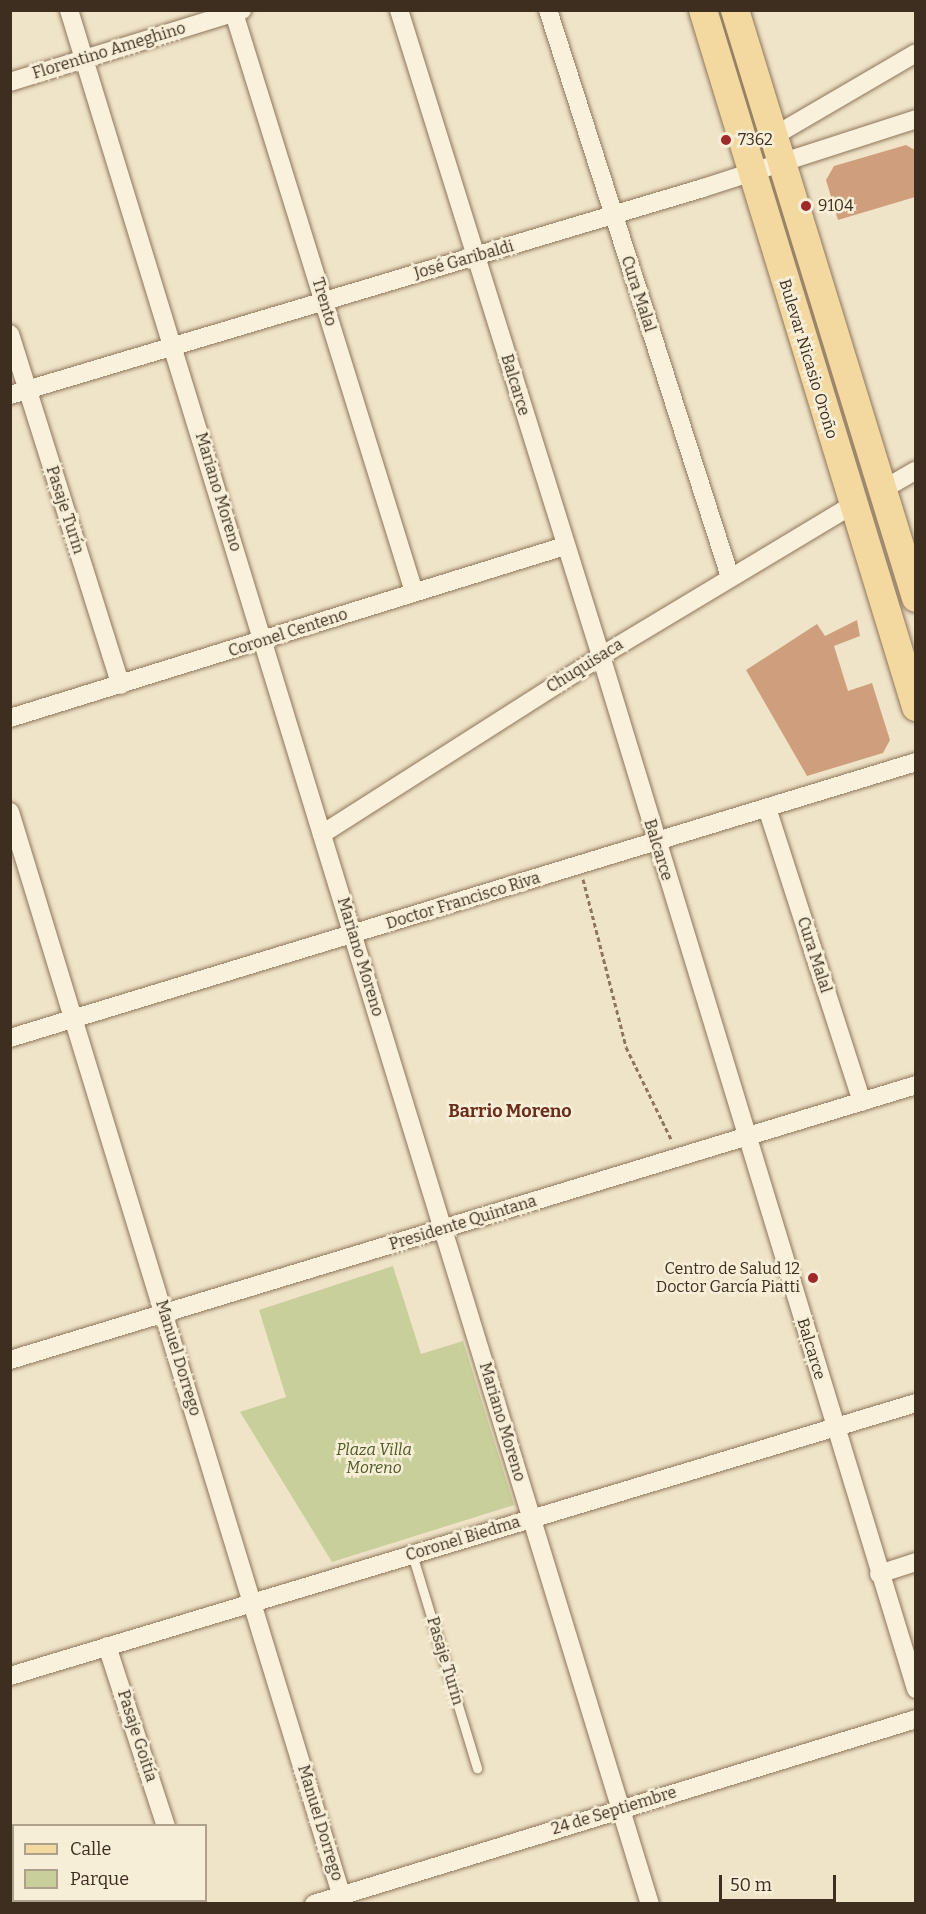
<!DOCTYPE html>
<html>
<head>
<meta charset="utf-8">
<style>
	body { margin:0 }
	#map { position:relative; width:926px; height:1914px; overflow:hidden; background:#f0e4c8; font-family:Bitter,serif }
	div>[style] { position:absolute }
	.green>* { inset:0; background:#c9cf9b }
	.building>* { inset:0; background:#cf9f7d }
	.path>* { height:3px; margin-top:-1.5px; transform-origin:0; background:repeating-linear-gradient(90deg,#8d765c 0 4.5px,transparent 0 7.5px) }
	.roads { filter:drop-shadow(0 0 2px #8d765c) drop-shadow(0 0 2px #8d765c) }
	.service>* { height:9px; margin:-4.5px; padding:0 4.5px; transform-origin:4.5px; border-radius:4.5px; background:#faf1dc }
	.minor>* { height:18px; margin:-9px; padding:0 9px; transform-origin:9px; border-radius:9px; background:#faf1dc }
	.primary>* { height:28px; margin:-14px; padding:0 14px; transform-origin:14px; border-radius:14px; background:#f3d9a0 }
	.dots>* { width:16px; height:16px; translate:-50% -50%; box-sizing:border-box; border:3px solid #f7eed8; border-radius:50% }
	span { translate:-50% -50%; white-space:nowrap; text-align:center; line-height:1.15; -webkit-text-stroke:5px #f7eed8; paint-order:stroke }
	.street-label { font-size:16px; color:#3d2e20 }
	.poi-label { font-size:16px; color:#3d2e20 }
	.left { translate:0 -50%; text-align:left }
	.right { translate:-100% -50%; text-align:right }
	.park-label { font-size:16px; color:#4d5a26; font-style:italic }
	.neighbourhood-label { font-size:18px; color:#6b2e1e; font-weight:700 }
	.frame { position:absolute; inset:0; border:12px solid #3d2e20; pointer-events:none }
	.legend { position:absolute; left:12px; top:1824px; width:195px; height:78px; box-sizing:border-box; background:#f7eed8; border:2px solid #ada18e; margin:0; padding:8px 10px; list-style:none; font-size:18px; color:#3d2e20 }
	.legend li { display:flex; align-items:center; gap:12px; height:30px }
	.legend b { width:30px; border:2px solid #ada18e }
	.scale { position:absolute; left:719px; top:1875px; width:117px; height:27px; box-sizing:border-box; border:3px solid #3d2e20; border-top:0; padding-left:8px; font-size:18px; line-height:21px; white-space:nowrap; color:#3d2e20; -webkit-text-stroke:4px #f7eed8; paint-order:stroke }
</style>
</head>
<body>
<div id="map">
	<div class="green">
		<div style="clip-path:polygon(393px 1266px,421px 1354px,463px 1341px,514px 1505px,332px 1562px,240px 1412px,286px 1397px,259px 1310px)"></div>
	</div>
	<div class="building">
		<div style="clip-path:polygon(906px 145px,915px 150px,915px 197px,838px 220px,826px 180px,834px 166px)"></div>
		<div style="clip-path:polygon(857px 620px,860px 636px,834px 646px,848px 691px,872px 683px,890px 740px,883px 753px,807px 776px,746px 670px,817px 624px,825px 636px)"></div>
	</div>
	<div class="path">
		<div style="left:583px;top:879px;width:173px;rotate:75.6deg"></div>
		<div style="left:626px;top:1047px;width:105px;rotate:63.9deg"></div>
	</div>
	<div class="roads">
		<div class="service">
			<div style="left:412px;top:1554px;width:224px;rotate:73.1deg"></div>
		</div>
		<div class="minor">
			<div style="left:69px;top:10px;width:1981px;rotate:72.95deg"></div>
			<div style="left:399px;top:10px;width:677px;rotate:72.64deg"></div>
			<div style="left:601px;top:656px;width:1080px;rotate:73.04deg"></div>
			<div style="left:548px;top:10px;width:595px;rotate:72.2deg"></div>
			<div style="left:234px;top:13px;width:606px;rotate:72.73deg"></div>
			<div style="left:10px;top:82px;width:243px;rotate:-17.2deg"></div>
			<div style="left:774px;top:136px;width:164px;rotate:-30.3deg"></div>
			<div style="left:10px;top:334px;width:368px;rotate:72.5deg"></div>
			<div style="left:10px;top:395px;width:723px;rotate:-16.63deg"></div>
			<div style="left:703px;top:188px;width:224px;rotate:-17.9deg"></div>
			<div style="left:882px;top:490px;width:39px;rotate:-30deg"></div>
			<div style="left:10px;top:718px;width:581px;rotate:-17.22deg"></div>
			<div style="left:767px;top:808px;width:309px;rotate:72.1deg"></div>
			<div style="left:10px;top:812px;width:1142px;rotate:72.99deg"></div>
			<div style="left:322px;top:834px;width:331px;rotate:-32.5deg"></div>
			<div style="left:601px;top:656px;width:293px;rotate:-31deg"></div>
			<div style="left:10px;top:1038px;width:947px;rotate:-16.94deg"></div>
			<div style="left:10px;top:1360px;width:947px;rotate:-16.88deg"></div>
			<div style="left:879px;top:1574px;width:39px;rotate:-18deg"></div>
			<div style="left:107px;top:1646px;width:189px;rotate:71.9deg"></div>
			<div style="left:10px;top:1676px;width:946px;rotate:-16.77deg"></div>
			<div style="left:10px;top:1863px;width:11px;rotate:68deg"></div>
			<div style="left:21px;top:1900px;width:4px;rotate:76deg"></div>
			<div style="left:191px;top:1900px;width:4px;rotate:90deg"></div>
			<div style="left:314px;top:1904px;width:630px;rotate:-17.08deg"></div>
		</div>
		<div class="primary">
			<div style="left:703px;top:10px;width:729px;rotate:73.01deg"></div>
			<div style="left:735px;top:10px;width:615px;rotate:72.89deg"></div>
		</div>
	</div>
	<div class="dots">
		<div style="left:726px;top:140px;background:#9e2a2b"></div>
		<div style="left:806px;top:206px;background:#9e2a2b"></div>
		<div style="left:813px;top:1278px;background:#9e2a2b"></div>
	</div>
	<div class="street-label">
		<span style="left:109px;top:51px;rotate:-17deg">Florentino Ameghino</span>
		<span style="left:464px;top:260px;rotate:-16deg">José Garibaldi</span>
		<span style="left:638px;top:294px;rotate:72deg">Cura Malal</span>
		<span style="left:324px;top:302px;rotate:73deg">Trento</span>
		<span style="left:808px;top:359px;rotate:73deg">Bulevar Nicasio Oroño</span>
		<span style="left:515px;top:385px;rotate:73deg">Balcarce</span>
		<span style="left:218px;top:492px;rotate:73deg">Mariano Moreno</span>
		<span style="left:65px;top:510px;rotate:72deg">Pasaje Turín</span>
		<span style="left:288px;top:633px;rotate:-18deg">Coronel Centeno</span>
		<span style="left:585px;top:666px;rotate:-32deg">Chuquisaca</span>
		<span style="left:658px;top:850px;rotate:73deg">Balcarce</span>
		<span style="left:463px;top:901px;rotate:-17deg">Doctor Francisco Riva</span>
		<span style="left:814px;top:955px;rotate:72deg">Cura Malal</span>
		<span style="left:360px;top:957px;rotate:73deg">Mariano Moreno</span>
		<span style="left:463px;top:1223px;rotate:-17deg">Presidente Quintana</span>
		<span style="left:811px;top:1349px;rotate:73deg">Balcarce</span>
		<span style="left:178px;top:1358px;rotate:73deg">Manuel Dorrego</span>
		<span style="left:502px;top:1422px;rotate:73deg">Mariano Moreno</span>
		<span style="left:463px;top:1539px;rotate:-17deg">Coronel Biedma</span>
		<span style="left:445px;top:1661px;rotate:73deg">Pasaje Turín</span>
		<span style="left:137px;top:1736px;rotate:72deg">Pasaje Goitía</span>
		<span style="left:614px;top:1811px;rotate:-17deg">24 de Septiembre</span>
		<span style="left:320px;top:1823px;rotate:73deg">Manuel Dorrego</span>
	</div>
	<div class="poi-label">
		<span class="left" style="left:738px;top:140px">7362</span>
		<span class="left" style="left:818px;top:206px">9104</span>
		<span class="right" style="left:800px;top:1278px">Centro de Salud 12<br>Doctor García Piatti</span>
	</div>
	<div class="park-label">
		<span style="left:374px;top:1459px">Plaza Villa<br>Moreno</span>
	</div>
	<div class="neighbourhood-label">
		<span style="left:510px;top:1111px">Barrio Moreno</span>
	</div>
	<div class="frame"></div>
	<ul class="legend">
	<li><b style="height:8px;background:#f3d9a0"></b>Calle</li>
	<li><b style="height:16px;background:#c9cf9b"></b>Parque</li>
	</ul>
	<div class="scale">50 m</div>
</div>
</body>
</html>
